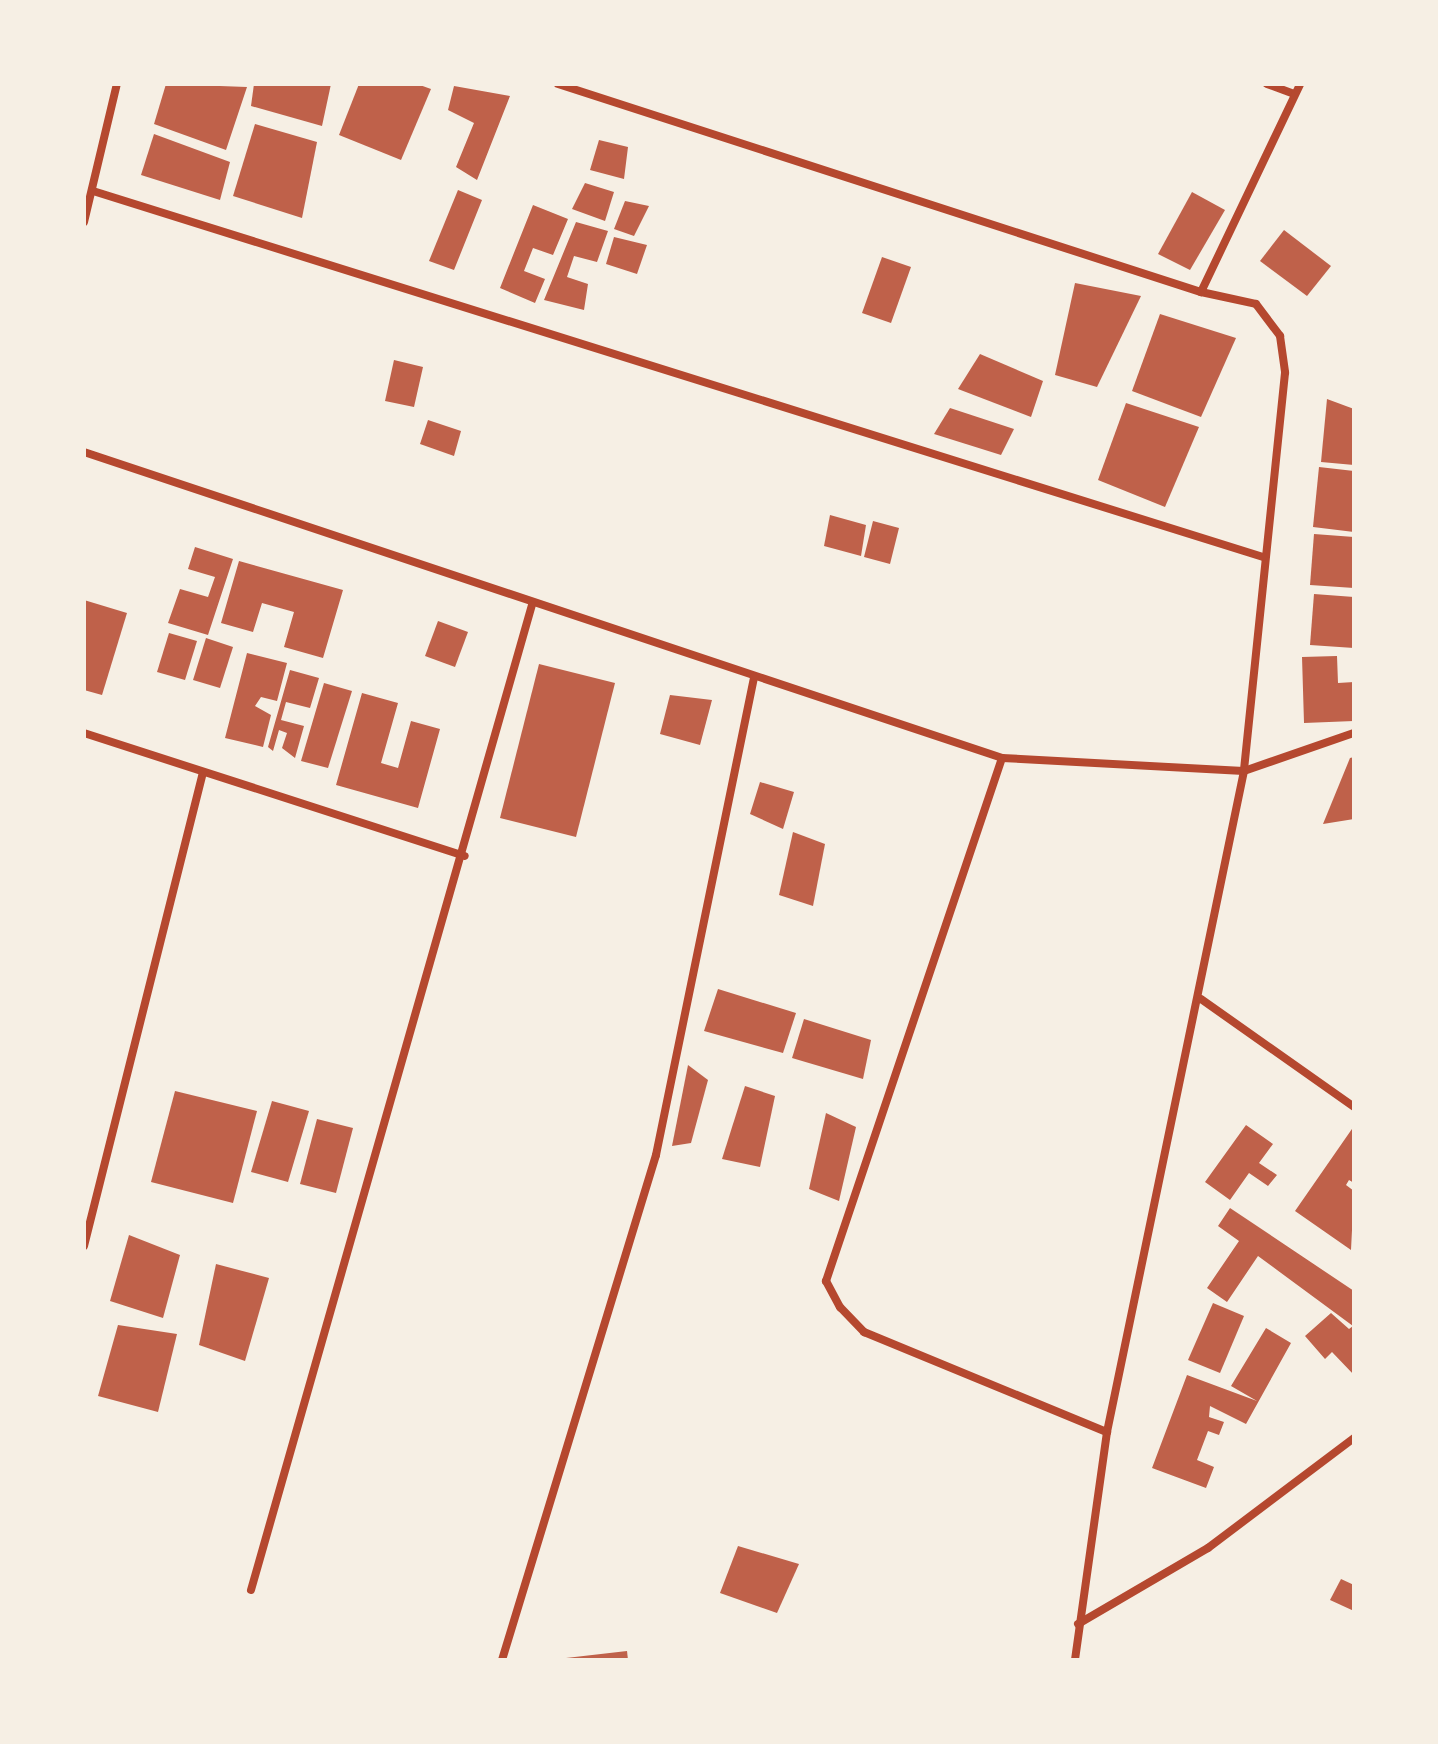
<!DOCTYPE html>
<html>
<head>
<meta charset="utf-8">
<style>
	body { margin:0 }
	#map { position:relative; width:1438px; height:1744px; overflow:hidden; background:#f6efe4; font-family:"Varela Round",sans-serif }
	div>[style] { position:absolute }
	.building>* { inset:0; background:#bf614a }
	.minor>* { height:8px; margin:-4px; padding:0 4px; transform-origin:4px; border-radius:4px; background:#b5482f }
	span { translate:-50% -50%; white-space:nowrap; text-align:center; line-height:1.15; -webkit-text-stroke:6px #f6efe4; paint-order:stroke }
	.frame { position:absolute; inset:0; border:86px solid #f6efe4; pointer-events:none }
</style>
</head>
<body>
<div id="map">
	<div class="building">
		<div style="clip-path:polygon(166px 84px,247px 87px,226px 150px,154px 124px)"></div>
		<div style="clip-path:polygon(254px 84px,331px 84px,322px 126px,251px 106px)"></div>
		<div style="clip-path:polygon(359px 84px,417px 84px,431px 89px,401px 160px,339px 135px)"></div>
		<div style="clip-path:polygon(454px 86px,510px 96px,477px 180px,456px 167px,474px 123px,448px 110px)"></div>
		<div style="clip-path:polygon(255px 124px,317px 142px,302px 218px,233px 196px)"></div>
		<div style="clip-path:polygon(154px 134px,230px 162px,220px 200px,141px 175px)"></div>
		<div style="clip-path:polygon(599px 140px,628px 147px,624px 179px,590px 170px)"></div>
		<div style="clip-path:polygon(585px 183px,614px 192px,605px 221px,572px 209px)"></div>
		<div style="clip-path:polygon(458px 190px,482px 200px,454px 270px,429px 261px)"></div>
		<div style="clip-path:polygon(1192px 192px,1225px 210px,1190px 270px,1158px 254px)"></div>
		<div style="clip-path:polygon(625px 201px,649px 206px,634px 236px,614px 229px)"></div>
		<div style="clip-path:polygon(533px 205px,568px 219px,553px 255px,533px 248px,524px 271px,545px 279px,535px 303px,500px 288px)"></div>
		<div style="clip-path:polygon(576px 222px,608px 231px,597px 262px,574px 256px,567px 277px,588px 284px,584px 310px,544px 300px)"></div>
		<div style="clip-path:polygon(1284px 230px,1331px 266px,1307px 296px,1260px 261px)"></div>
		<div style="clip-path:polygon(614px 237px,647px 245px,637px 274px,606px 264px)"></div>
		<div style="clip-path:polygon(882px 257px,911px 267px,891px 323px,862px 313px)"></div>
		<div style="clip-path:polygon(1075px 283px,1141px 296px,1097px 387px,1055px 375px)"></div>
		<div style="clip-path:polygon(1160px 314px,1236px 338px,1201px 417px,1132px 391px)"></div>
		<div style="clip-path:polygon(980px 354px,1043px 381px,1031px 417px,958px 389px)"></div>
		<div style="clip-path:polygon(394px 360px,423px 367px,414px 407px,385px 401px)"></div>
		<div style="clip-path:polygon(1327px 399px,1354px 409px,1354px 465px,1321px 462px)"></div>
		<div style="clip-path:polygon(1126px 403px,1199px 427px,1165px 507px,1098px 480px)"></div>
		<div style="clip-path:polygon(950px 408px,1014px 429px,1001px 455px,934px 434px)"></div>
		<div style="clip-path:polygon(428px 420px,461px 431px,454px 456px,420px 444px)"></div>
		<div style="clip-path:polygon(1319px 467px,1354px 471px,1354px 532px,1313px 527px)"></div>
		<div style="clip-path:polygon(830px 515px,866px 525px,861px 556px,824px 546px)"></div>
		<div style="clip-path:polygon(873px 521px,899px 528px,890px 564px,864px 557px)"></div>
		<div style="clip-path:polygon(1314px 534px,1354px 537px,1354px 588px,1310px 585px)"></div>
		<div style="clip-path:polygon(195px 547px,233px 559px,208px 635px,168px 623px,180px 589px,208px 597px,215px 577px,188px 569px)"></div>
		<div style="clip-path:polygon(239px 561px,343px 590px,323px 658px,284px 647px,294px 612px,262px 603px,253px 632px,221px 623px)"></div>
		<div style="clip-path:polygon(1314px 594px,1354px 597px,1354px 648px,1310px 645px)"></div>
		<div style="clip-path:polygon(84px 600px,127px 613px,102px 695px,84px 690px)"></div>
		<div style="clip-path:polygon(438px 621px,468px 632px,455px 667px,425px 656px)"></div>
		<div style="clip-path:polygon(169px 633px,197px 641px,185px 680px,157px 672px)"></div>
		<div style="clip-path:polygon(206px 638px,233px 647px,220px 688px,193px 680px)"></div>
		<div style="clip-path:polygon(247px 653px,287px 663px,277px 701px,261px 697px,255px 706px,271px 715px,263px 747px,225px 738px)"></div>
		<div style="clip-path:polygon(1337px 656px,1338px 683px,1354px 682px,1354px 721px,1304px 723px,1302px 657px)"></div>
		<div style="clip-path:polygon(539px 664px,615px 683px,576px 837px,500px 818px)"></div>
		<div style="clip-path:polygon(290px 670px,319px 678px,310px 708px,286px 702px,281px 720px,304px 726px,295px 758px,282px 748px,287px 733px,279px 730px,273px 751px,268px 747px)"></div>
		<div style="clip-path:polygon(324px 683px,352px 691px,328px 768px,301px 761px)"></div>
		<div style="clip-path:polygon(362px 693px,398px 703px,381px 763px,398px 768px,411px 721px,440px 729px,418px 808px,336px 785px)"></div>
		<div style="clip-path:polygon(670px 695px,712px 700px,700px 745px,660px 734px)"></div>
		<div style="clip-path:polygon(1354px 757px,1354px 819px,1323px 824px,1350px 758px)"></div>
		<div style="clip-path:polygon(760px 782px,794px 792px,783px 829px,750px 814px)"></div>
		<div style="clip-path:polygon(793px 832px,825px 844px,813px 906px,779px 895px)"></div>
		<div style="clip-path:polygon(718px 989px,796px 1013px,783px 1053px,704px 1031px)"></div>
		<div style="clip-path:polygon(804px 1019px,871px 1040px,863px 1079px,792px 1058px)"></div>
		<div style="clip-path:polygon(688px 1065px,708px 1080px,691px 1143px,672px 1146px)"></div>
		<div style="clip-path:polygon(745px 1086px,775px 1096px,760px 1167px,722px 1159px)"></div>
		<div style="clip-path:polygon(175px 1091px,257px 1111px,233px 1203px,151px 1182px)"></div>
		<div style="clip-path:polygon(272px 1101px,309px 1111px,288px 1182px,251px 1172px)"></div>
		<div style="clip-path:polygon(826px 1113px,856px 1127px,839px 1201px,809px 1189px)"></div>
		<div style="clip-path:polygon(317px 1119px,353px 1128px,336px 1193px,300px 1184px)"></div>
		<div style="clip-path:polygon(1246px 1125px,1273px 1144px,1259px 1163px,1277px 1175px,1268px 1186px,1249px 1173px,1230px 1200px,1205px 1182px)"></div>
		<div style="clip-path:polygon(1354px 1126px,1354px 1183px,1349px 1180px,1346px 1185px,1354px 1191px,1351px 1250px,1295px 1211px)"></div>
		<div style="clip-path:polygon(1230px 1208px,1354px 1291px,1354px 1375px,1332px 1352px,1325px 1359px,1305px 1336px,1331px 1313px,1349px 1329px,1353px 1326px,1258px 1256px,1227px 1302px,1207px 1288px,1239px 1241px,1218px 1226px)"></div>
		<div style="clip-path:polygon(129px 1235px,180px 1255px,163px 1318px,110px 1301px)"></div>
		<div style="clip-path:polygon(216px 1264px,269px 1278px,245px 1361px,199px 1345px)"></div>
		<div style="clip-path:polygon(1213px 1303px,1244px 1316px,1220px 1373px,1188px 1360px)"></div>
		<div style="clip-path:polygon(118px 1325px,177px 1334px,158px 1412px,98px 1396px)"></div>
		<div style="clip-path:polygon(1266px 1328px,1291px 1343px,1246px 1424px,1210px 1406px,1209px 1417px,1224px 1422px,1219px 1435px,1208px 1431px,1197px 1460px,1214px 1467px,1206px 1488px,1152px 1468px,1187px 1375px,1257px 1401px,1231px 1386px)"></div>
		<div style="clip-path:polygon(738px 1546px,799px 1564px,777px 1613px,720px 1593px)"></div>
		<div style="clip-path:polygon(1341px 1579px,1354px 1585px,1354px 1611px,1330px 1600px)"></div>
		<div style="clip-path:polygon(627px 1651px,628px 1660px,566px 1660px,566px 1658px)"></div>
	</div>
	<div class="minor">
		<div style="left:558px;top:84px;width:676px;rotate:17.93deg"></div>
		<div style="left:1201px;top:292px;width:56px;rotate:12.3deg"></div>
		<div style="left:1256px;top:304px;width:40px;rotate:53deg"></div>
		<div style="left:1280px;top:336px;width:37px;rotate:82deg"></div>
		<div style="left:1285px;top:373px;width:400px;rotate:95.9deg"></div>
		<div style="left:1244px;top:771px;width:675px;rotate:101.71deg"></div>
		<div style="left:1107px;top:1432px;width:230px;rotate:98deg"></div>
		<div style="left:1267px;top:84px;width:29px;rotate:20deg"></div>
		<div style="left:93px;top:191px;width:1226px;rotate:17.37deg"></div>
		<div style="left:84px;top:222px;width:142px;rotate:-76.6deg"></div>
		<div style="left:1201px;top:292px;width:230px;rotate:-64.5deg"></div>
		<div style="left:84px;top:452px;width:968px;rotate:18.43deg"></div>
		<div style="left:1002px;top:758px;width:242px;rotate:3.1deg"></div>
		<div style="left:1244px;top:771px;width:116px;rotate:-19.1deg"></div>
		<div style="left:84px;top:733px;width:400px;rotate:17.9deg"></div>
		<div style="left:1002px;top:758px;width:552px;rotate:108.6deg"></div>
		<div style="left:826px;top:1281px;width:30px;rotate:62deg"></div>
		<div style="left:840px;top:1307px;width:35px;rotate:46deg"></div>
		<div style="left:864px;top:1332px;width:263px;rotate:22.4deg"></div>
		<div style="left:1201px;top:999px;width:187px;rotate:35.2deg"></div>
		<div style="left:84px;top:1246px;width:488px;rotate:-75.9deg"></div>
		<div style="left:251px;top:1590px;width:1024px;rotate:-74.08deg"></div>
		<div style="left:1078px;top:1624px;width:151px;rotate:-30.3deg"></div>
		<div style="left:1208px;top:1548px;width:183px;rotate:-37deg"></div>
		<div style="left:502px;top:1660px;width:528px;rotate:-73.04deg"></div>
		<div style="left:656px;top:1155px;width:488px;rotate:-78.4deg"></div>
	</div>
	<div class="frame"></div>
</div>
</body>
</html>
